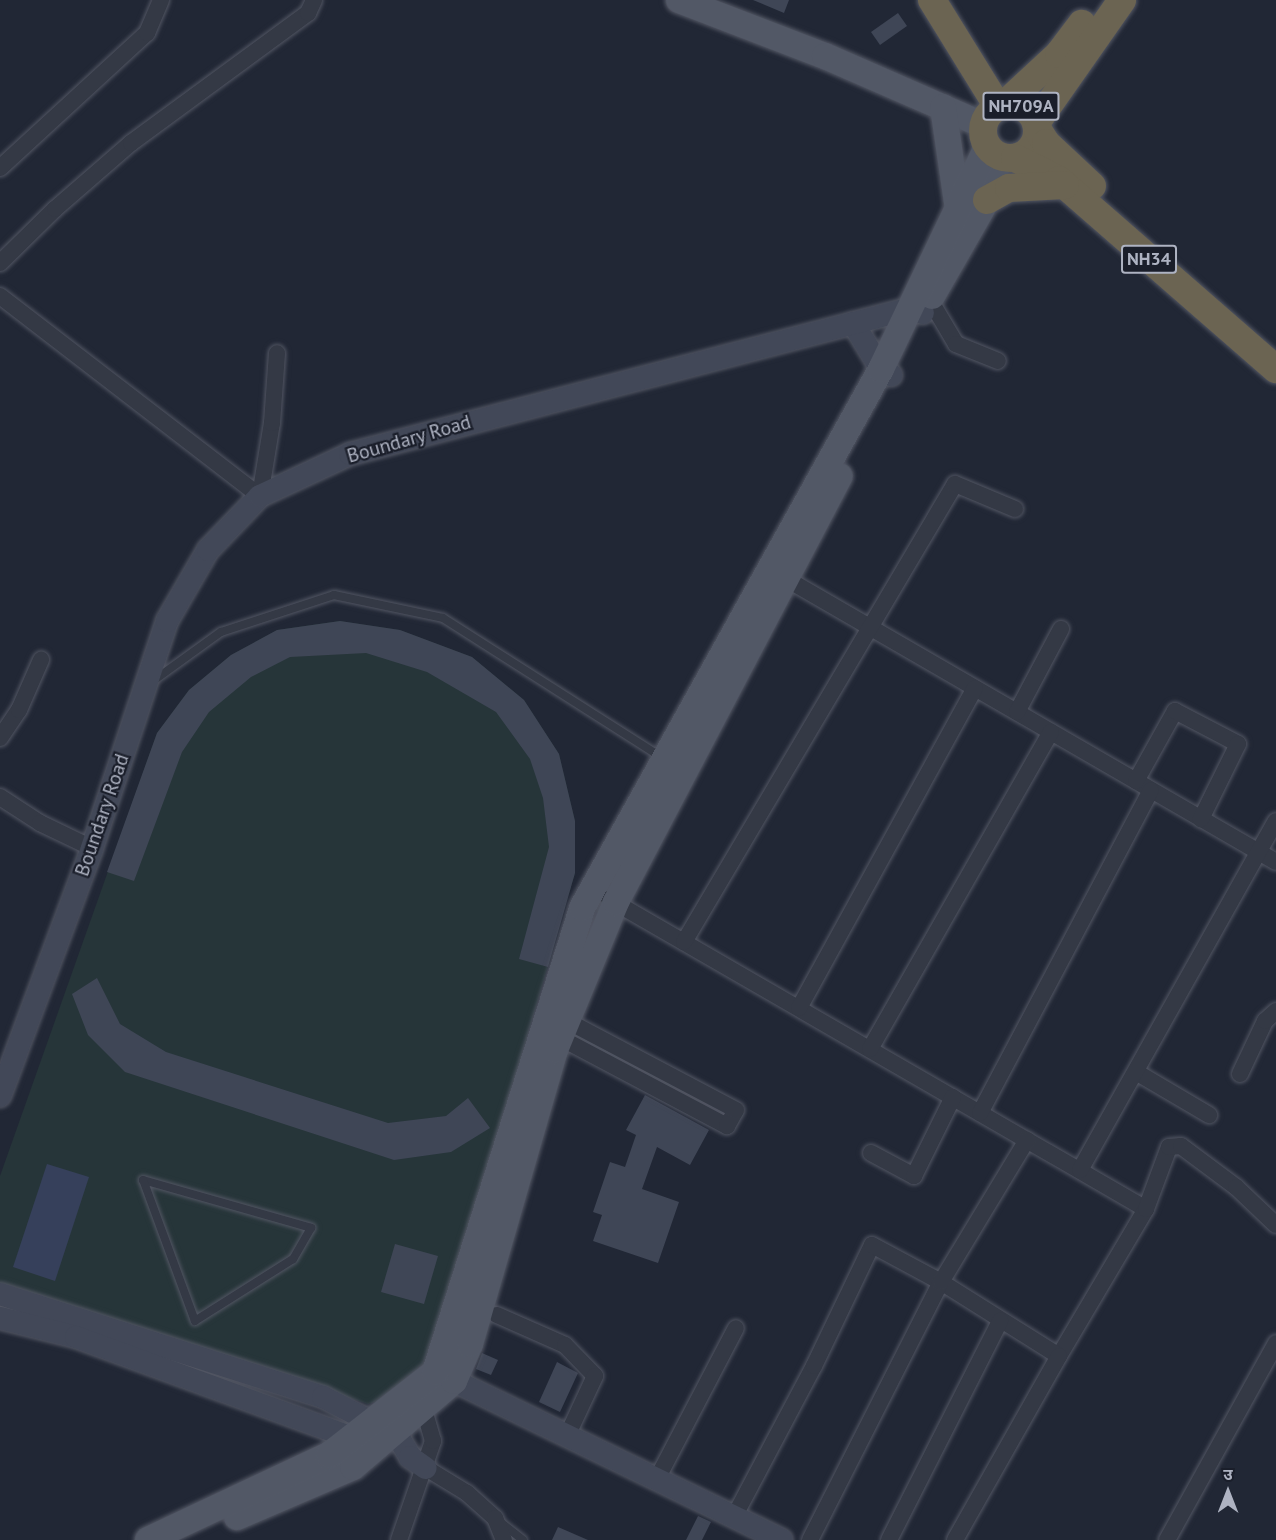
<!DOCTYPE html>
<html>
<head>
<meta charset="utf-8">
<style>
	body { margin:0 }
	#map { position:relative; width:1276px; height:1540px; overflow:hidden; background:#212735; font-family:"PT Sans","Noto Sans Devanagari",sans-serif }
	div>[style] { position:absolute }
	.green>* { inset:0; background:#263539 }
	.water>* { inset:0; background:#36405b }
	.building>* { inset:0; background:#3f4656 }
	.roads { filter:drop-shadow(0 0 2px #525663) drop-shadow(0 0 2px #525663) }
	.lane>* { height:8px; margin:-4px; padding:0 4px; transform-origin:4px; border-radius:4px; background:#343945 }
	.street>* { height:16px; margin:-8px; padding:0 8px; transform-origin:8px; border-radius:8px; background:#343945 }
	.secondary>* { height:22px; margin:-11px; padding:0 11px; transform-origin:11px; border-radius:11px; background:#424858 }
	.primary>* { height:26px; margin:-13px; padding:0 13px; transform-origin:13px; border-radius:13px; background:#525866 }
	.highway>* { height:28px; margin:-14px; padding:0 14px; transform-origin:14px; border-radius:14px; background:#6b6452 }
	.highway>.ring { margin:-14px; padding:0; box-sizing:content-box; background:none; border:28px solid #6b6452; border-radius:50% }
	span { translate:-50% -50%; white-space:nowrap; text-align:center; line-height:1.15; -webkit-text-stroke:4.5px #1a1e2a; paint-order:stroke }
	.shield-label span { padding:2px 4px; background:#1a1e2a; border:2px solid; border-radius:4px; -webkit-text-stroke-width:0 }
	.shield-label { font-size:18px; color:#aeb3c2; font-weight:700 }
	.street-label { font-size:20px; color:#aeb3c2 }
	.north { position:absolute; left:1198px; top:1462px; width:60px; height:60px; -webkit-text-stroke:4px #1a1e2a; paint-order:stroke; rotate:0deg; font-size:16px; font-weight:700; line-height:24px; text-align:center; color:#aeb3c2 }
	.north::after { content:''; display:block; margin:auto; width:21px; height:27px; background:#aeb3c2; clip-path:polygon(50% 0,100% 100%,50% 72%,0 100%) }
</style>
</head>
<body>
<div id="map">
	<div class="green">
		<div style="clip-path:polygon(340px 621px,400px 630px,472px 657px,524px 700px,559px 754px,575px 821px,575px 873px,433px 1361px,410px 1392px,368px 1404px,0 1285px,0 1176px,157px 733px,189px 690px,231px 655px,277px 630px)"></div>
	</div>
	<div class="water">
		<div style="clip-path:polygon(47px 1164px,89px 1177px,55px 1281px,13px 1267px)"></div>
	</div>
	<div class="building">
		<div style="clip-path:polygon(753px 0,789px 0,784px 13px)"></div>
		<div style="clip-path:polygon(898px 13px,907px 26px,880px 45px,871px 32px)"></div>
		<div style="clip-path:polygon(340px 621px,400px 630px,472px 657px,524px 700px,559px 754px,575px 821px,575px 873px,548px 967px,519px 959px,549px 847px,543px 798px,530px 759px,496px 712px,427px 672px,366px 653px,290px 657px,251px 677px,209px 712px,182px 752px,134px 881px,107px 872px,157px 733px,189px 690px,231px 655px,277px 630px)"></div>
		<div style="clip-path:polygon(97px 978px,120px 1024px,166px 1052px,388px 1123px,446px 1116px,468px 1098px,490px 1128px,451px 1152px,394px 1160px,125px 1072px,88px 1035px,72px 994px)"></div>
		<div style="clip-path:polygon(645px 1095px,709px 1130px,690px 1165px,657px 1147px,642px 1189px,679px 1202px,658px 1263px,593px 1241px,602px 1215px,593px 1212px,610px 1162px,625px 1167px,636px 1135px,626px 1130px)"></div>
		<div style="clip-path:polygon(395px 1244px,438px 1256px,424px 1304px,381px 1292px)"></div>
		<div style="clip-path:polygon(482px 1353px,498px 1360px,491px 1375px,476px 1369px)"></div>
		<div style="clip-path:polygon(557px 1362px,578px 1373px,560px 1412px,539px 1402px)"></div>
		<div style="clip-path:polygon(698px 1516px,711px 1522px,702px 1540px,686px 1540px)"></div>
		<div style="clip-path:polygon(558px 1527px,588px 1540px,552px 1540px)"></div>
	</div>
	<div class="roads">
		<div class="lane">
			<div style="left:153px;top:681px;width:84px;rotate:-35.8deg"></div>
			<div style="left:221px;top:632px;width:119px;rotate:-18.1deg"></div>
			<div style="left:334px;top:595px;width:111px;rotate:11.9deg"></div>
			<div style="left:443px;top:618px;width:259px;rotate:32.5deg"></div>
			<div style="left:143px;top:1180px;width:175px;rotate:15.9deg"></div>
			<div style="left:311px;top:1228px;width:36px;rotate:120deg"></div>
			<div style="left:293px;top:1259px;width:116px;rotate:147.7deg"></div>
			<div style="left:195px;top:1321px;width:150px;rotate:-110.2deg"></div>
			<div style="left:500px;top:1522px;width:29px;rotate:38deg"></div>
		</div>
		<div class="street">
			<div style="left:0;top:168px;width:200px;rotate:-42.6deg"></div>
			<div style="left:147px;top:33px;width:36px;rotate:-67deg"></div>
			<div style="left:0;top:263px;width:77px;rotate:-44.5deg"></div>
			<div style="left:55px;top:209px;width:101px;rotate:-41deg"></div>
			<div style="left:131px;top:143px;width:220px;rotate:-36.3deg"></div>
			<div style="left:308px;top:13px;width:14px;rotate:-65deg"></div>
			<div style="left:0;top:296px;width:328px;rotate:37.6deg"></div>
			<div style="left:260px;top:496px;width:74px;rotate:-80.7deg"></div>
			<div style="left:272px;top:423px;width:70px;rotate:-85.9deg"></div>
			<div style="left:930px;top:300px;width:51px;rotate:59.4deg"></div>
			<div style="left:956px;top:344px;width:45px;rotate:22deg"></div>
			<div style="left:778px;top:574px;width:575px;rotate:30.04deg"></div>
			<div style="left:1017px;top:712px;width:94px;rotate:-62.1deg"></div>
			<div style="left:0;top:738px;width:34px;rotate:-56deg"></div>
			<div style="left:19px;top:710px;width:55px;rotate:-66.3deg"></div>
			<div style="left:1136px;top:781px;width:80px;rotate:-60.9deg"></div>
			<div style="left:1175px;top:711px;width:71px;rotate:27.6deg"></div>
			<div style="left:1238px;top:744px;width:84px;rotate:116.3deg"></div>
			<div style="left:0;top:797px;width:48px;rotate:33deg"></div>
			<div style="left:40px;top:823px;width:58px;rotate:25.7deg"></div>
			<div style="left:609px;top:899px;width:620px;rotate:30deg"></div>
			<div style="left:684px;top:942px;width:532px;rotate:-59.39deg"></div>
			<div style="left:955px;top:484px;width:65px;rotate:22.6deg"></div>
			<div style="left:799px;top:1008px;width:365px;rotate:-61.2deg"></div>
			<div style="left:553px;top:1034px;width:197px;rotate:27.9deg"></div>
			<div style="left:727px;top:1126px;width:18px;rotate:-61deg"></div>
			<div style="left:736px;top:1110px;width:191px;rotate:-152.2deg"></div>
			<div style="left:870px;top:1049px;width:365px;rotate:-60.3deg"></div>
			<div style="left:1136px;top:1072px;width:85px;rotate:30.5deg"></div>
			<div style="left:1240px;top:1074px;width:59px;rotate:-64.7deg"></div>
			<div style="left:1265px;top:1021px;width:15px;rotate:-42deg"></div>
			<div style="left:980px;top:1113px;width:365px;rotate:-62.1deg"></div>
			<div style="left:871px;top:1153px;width:49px;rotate:28.1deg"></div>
			<div style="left:914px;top:1176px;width:88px;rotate:-63.7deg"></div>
			<div style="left:1080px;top:1170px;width:400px;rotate:-60.7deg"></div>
			<div style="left:497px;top:1315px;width:74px;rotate:23.8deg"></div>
			<div style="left:565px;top:1345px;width:43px;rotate:45.9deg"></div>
			<div style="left:595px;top:1376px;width:66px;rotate:115deg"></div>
			<div style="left:1059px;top:1356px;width:171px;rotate:-59.4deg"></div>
			<div style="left:1146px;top:1209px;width:66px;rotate:-69.6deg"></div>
			<div style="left:1169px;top:1147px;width:12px;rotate:-5deg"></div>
			<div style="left:1181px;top:1146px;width:69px;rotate:36.7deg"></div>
			<div style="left:1236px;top:1187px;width:55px;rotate:43.5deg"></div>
			<div style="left:426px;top:1468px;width:48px;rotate:31.4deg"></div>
			<div style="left:467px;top:1493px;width:38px;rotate:42deg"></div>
			<div style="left:495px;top:1518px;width:24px;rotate:68deg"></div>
			<div style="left:657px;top:1479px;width:170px;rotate:-62.4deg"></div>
			<div style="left:734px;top:1517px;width:171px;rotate:-62.1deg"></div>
			<div style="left:814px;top:1366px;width:134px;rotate:-64.4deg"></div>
			<div style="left:872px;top:1245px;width:78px;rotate:28.2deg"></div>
			<div style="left:941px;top:1282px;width:139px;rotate:32.1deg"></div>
			<div style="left:1059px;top:1356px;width:211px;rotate:119.5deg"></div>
			<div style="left:399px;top:1540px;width:105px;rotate:-71deg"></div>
			<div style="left:433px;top:1441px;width:35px;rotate:-106deg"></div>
			<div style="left:810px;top:1540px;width:289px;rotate:-63.1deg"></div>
			<div style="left:941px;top:1282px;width:166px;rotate:-58.8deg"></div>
			<div style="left:889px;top:1540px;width:246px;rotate:-63.1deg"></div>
			<div style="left:1167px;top:1540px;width:225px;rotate:-61deg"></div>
		</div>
		<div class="secondary">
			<div style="left:853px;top:323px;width:54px;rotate:58.7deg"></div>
			<div style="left:881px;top:369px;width:12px;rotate:31deg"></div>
			<div style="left:0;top:1096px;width:265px;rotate:-69.6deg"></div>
			<div style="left:92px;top:848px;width:239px;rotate:-71.7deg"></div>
			<div style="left:167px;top:621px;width:82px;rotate:-60deg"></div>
			<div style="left:208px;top:550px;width:75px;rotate:-46.1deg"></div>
			<div style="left:260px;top:496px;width:99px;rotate:-25deg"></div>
			<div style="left:350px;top:454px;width:581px;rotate:-14.56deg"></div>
			<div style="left:912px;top:308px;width:12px;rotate:24deg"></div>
			<div style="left:0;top:1294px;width:339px;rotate:17.7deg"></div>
			<div style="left:323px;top:1397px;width:83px;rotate:27.2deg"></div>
			<div style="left:397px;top:1435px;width:26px;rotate:59deg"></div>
			<div style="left:410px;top:1457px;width:19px;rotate:35deg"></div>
			<div style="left:0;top:1318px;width:78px;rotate:14deg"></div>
			<div style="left:76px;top:1337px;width:309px;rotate:20.1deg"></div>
			<div style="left:438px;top:1373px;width:382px;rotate:25.9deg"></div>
		</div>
		<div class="primary">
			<div style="left:679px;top:0;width:156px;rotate:21deg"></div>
			<div style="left:825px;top:56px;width:172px;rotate:23.6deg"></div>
			<div style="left:943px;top:107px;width:97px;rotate:81.7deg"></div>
			<div style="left:932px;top:296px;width:111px;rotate:-60.2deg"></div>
			<div style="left:987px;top:200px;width:45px;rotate:-73.2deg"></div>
			<div style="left:237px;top:1517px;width:126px;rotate:-23.3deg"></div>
			<div style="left:353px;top:1467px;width:133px;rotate:-40.4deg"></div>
			<div style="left:454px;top:1381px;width:40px;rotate:-66.6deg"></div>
			<div style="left:470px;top:1344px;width:306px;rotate:-73.9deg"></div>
			<div style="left:555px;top:1050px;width:160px;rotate:-67.6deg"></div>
			<div style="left:616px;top:902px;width:481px;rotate:-62.3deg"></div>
			<div style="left:148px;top:1540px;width:200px;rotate:-25.2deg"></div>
			<div style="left:329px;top:1455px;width:135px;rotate:-38.1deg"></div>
			<div style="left:435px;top:1372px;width:487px;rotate:-72.4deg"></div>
			<div style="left:582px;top:908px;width:616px;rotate:-60.98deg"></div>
			<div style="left:881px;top:369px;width:246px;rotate:-64.5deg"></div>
		</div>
		<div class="highway">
			<div style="left:932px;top:0;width:126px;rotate:58.3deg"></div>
			<div class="ring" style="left:983px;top:104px;width:26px;height:26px"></div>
			<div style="left:1005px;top:104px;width:74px;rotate:-42.8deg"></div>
			<div style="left:1059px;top:54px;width:38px;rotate:-53deg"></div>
			<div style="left:1036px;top:123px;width:150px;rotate:-55deg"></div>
			<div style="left:1038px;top:130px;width:15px;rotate:58deg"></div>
			<div style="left:1046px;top:143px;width:63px;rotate:43.1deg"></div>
			<div style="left:1015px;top:158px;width:49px;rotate:26.6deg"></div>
			<div style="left:1059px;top:180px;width:288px;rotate:41.1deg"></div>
			<div style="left:987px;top:200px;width:25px;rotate:-29deg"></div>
			<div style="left:1009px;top:188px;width:56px;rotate:-3.1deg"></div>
		</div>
	</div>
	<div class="shield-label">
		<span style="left:1021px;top:106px">NH709A</span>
		<span style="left:1149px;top:259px">NH34</span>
	</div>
	<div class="street-label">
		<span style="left:409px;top:439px;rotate:-16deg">Boundary Road</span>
		<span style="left:102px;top:815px;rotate:-71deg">Boundary Road</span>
	</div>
	<div class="north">उ</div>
</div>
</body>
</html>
